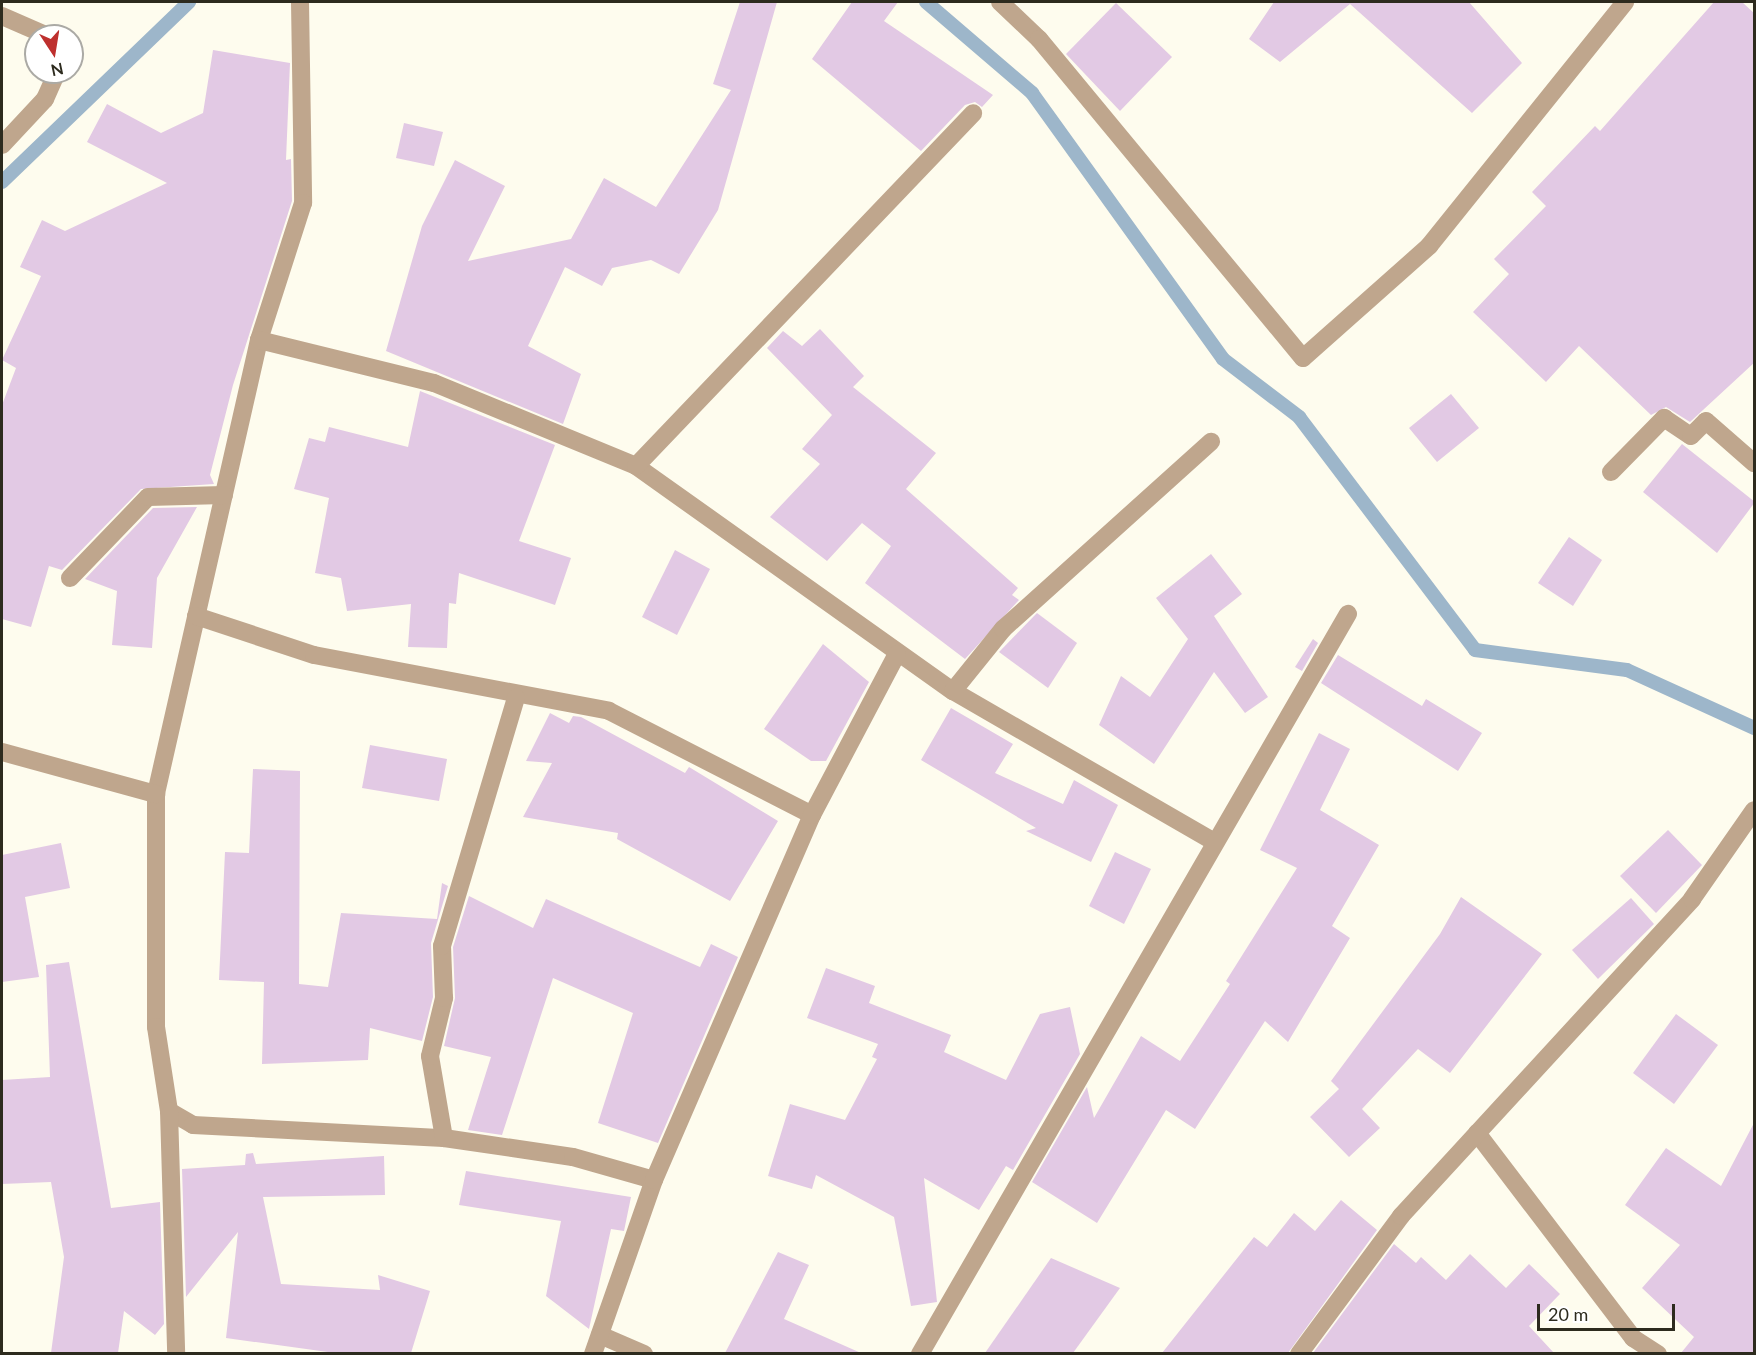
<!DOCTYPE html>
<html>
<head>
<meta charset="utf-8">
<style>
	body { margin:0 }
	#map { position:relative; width:1756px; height:1355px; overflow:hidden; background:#fefcee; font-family:Lato,sans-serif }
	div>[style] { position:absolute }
	.stream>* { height:14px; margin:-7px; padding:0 7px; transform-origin:7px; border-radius:7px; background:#9db6ca }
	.building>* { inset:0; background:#e2c9e4 }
	.minor>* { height:18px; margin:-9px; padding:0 9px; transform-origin:9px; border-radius:9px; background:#bfa68d }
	span { translate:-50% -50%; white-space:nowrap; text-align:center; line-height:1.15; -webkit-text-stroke:4.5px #fff; paint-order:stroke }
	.frame { position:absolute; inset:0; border:3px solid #2d2b1e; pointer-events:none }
	.north { position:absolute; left:24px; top:24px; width:60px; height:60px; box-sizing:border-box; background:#fff; border:2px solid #abaaa5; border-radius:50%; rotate:168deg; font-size:16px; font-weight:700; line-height:24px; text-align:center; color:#2d2b1e }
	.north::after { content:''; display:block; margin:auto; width:21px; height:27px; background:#be302e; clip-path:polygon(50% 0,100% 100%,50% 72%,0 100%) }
	.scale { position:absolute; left:1537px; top:1304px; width:138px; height:27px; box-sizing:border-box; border:3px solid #2d2b1e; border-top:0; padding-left:8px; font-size:18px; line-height:21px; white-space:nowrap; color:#2d2b1e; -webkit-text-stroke:4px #fff; paint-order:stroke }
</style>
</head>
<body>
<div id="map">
	<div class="stream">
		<div style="left:926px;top:2px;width:140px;rotate:40.6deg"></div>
		<div style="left:1032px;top:93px;width:327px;rotate:54.3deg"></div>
		<div style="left:1223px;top:359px;width:96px;rotate:37.3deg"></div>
		<div style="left:1299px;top:417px;width:292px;rotate:52.9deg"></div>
		<div style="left:1475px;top:650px;width:153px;rotate:7.5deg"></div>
		<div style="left:1627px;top:670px;width:140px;rotate:24.5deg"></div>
		<div style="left:2px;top:182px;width:260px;rotate:-43.9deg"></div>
	</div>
	<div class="building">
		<div style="clip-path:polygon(740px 2px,777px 2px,718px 210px,679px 274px,651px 260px,612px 268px,602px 286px,565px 267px,528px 346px,581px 374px,563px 424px,386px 351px,422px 226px,455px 160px,505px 186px,468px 261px,571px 239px,604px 178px,656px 207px,731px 90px,713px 84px)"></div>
		<div style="clip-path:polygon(852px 2px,898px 2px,884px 21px,993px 95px,982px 107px,975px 102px,965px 105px,921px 151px,812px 59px)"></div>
		<div style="clip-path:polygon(1274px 2px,1469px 2px,1522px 63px,1472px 113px,1350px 4px,1280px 62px,1249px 39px)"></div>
		<div style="clip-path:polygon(1714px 2px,1742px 2px,1755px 14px,1755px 362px,1690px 422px,1666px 407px,1651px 415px,1579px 346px,1546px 382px,1473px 312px,1509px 274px,1494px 259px,1546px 206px,1532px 192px,1595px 126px,1600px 131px)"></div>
		<div style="clip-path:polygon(1116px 3px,1172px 57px,1120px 111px,1066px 54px)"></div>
		<div style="clip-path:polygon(213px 50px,290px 63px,286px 160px,291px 159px,292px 201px,233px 385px,210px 475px,214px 484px,141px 489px,62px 570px,49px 566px,31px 627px,2px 619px,2px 405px,16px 368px,2px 360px,41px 276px,20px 267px,42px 220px,65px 231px,167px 183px,87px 142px,107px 104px,161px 133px,203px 113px)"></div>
		<div style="clip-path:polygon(404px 123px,443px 132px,434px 166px,396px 158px)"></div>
		<div style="clip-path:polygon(820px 329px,864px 376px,853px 387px,936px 453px,906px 489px,1018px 588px,1012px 595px,1019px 600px,965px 659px,865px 583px,891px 546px,862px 523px,827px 561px,770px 517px,820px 464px,802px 449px,832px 415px,767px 348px,783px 331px,802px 346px)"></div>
		<div style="clip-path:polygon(420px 391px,555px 445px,519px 541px,571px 558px,555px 605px,459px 573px,456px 604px,449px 603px,447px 648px,408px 647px,411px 604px,347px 611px,341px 578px,315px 573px,329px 498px,294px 489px,309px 438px,325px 442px,329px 427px,408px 447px)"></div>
		<div style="clip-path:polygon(1451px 394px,1479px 428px,1437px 462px,1409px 428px)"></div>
		<div style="clip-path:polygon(1682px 444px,1755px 502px,1717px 553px,1643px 492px)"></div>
		<div style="clip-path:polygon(197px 507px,157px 578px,152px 648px,112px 645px,117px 591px,85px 579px,153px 508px)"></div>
		<div style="clip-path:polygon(1569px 537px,1602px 560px,1573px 606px,1538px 583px)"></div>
		<div style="clip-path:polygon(675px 550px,710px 569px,677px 635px,642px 617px)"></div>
		<div style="clip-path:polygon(1211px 554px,1242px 594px,1214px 616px,1268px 697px,1245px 713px,1214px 672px,1154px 764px,1099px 725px,1121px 676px,1150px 697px,1188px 639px,1156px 598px)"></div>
		<div style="clip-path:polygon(1037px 613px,1077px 643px,1048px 688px,999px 652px)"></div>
		<div style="clip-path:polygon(1313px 639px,1318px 643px,1302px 671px,1295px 667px)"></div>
		<div style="clip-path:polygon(823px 644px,869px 682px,826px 761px,811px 761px,764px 729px)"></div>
		<div style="clip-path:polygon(1338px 655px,1422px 706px,1426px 699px,1482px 733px,1458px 771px,1321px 683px)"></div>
		<div style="clip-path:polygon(951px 708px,1013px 744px,995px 773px,1063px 804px,1074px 780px,1118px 805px,1091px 862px,1026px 831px,1036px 828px,921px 760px)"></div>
		<div style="clip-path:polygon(550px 713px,569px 723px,573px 716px,581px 717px,685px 773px,689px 767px,778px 821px,730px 901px,617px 839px,618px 833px,523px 817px,552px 763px,526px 761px)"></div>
		<div style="clip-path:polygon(1319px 733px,1350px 749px,1320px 810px,1379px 845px,1332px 926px,1350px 938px,1288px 1042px,1265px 1021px,1195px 1129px,1166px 1110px,1097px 1223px,1032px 1182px,1087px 1087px,1094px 1118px,1141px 1036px,1180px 1061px,1230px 984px,1226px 981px,1297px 868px,1260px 850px)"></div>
		<div style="clip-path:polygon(370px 745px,447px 759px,439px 801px,362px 788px)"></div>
		<div style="clip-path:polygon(253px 769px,300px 771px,299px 984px,328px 987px,341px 913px,437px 919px,442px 883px,448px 886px,431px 943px,433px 997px,422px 1041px,370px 1028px,368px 1060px,262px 1064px,264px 982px,219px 980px,225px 852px,249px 853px)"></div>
		<div style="clip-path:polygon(1668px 830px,1702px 865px,1656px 913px,1620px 876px)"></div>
		<div style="clip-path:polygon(61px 843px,70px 888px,25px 897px,39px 977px,2px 982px,2px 855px)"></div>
		<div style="clip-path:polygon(1115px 852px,1151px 869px,1124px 924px,1089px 906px)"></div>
		<div style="clip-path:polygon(469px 896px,533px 928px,546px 899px,700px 967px,711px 944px,738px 957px,658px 1143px,598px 1123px,633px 1013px,553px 978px,502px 1135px,468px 1130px,491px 1057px,444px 1046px,455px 998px,453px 947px)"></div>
		<div style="clip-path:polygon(1461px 897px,1542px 954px,1450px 1073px,1418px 1049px,1362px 1109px,1380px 1128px,1349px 1157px,1310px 1117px,1339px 1089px,1331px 1081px,1440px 934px)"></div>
		<div style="clip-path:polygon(1631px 898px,1654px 924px,1598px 979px,1572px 950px)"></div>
		<div style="clip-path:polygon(69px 962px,111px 1208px,160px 1202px,164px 1324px,155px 1335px,124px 1311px,118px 1353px,51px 1353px,64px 1257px,51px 1182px,2px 1184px,2px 1080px,50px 1077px,46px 965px)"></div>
		<div style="clip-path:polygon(826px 968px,875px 986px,869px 1003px,951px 1035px,944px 1052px,1006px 1080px,1040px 1014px,1070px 1007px,1080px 1054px,1013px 1170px,1006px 1166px,979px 1210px,924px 1178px,937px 1302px,911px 1306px,894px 1217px,816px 1175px,812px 1189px,768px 1176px,790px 1104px,845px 1120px,877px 1059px,872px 1057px,878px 1044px,807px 1018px)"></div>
		<div style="clip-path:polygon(1676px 1014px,1718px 1045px,1674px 1104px,1633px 1073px)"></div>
		<div style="clip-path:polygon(1755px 1121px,1755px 1353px,1681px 1353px,1694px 1337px,1642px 1288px,1680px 1245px,1625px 1205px,1666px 1148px,1721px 1186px)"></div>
		<div style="clip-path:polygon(253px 1153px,256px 1164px,384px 1156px,385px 1195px,263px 1197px,281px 1284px,380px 1290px,378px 1275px,430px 1291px,411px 1353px,335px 1353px,226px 1338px,238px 1232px,186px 1297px,182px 1169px,245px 1165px,246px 1154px)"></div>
		<div style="clip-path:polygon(466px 1171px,631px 1197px,624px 1231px,611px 1229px,589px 1329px,546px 1296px,561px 1221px,459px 1205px)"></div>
		<div style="clip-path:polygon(1341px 1200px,1377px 1230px,1288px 1353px,1162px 1353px,1254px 1237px,1267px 1247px,1294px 1213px,1315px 1231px)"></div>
		<div style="clip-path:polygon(1394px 1244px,1416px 1263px,1421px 1257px,1446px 1280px,1470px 1254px,1506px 1288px,1529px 1264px,1560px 1294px,1529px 1326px,1554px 1353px,1313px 1353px)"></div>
		<div style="clip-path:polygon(778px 1252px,809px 1265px,784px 1319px,861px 1353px,725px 1353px)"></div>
		<div style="clip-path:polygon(1051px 1258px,1120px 1288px,1073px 1353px,985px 1353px)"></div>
	</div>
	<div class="minor">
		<div style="left:300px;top:2px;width:201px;rotate:89.1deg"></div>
		<div style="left:303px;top:203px;width:144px;rotate:107.8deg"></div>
		<div style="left:259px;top:340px;width:466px;rotate:102.8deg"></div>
		<div style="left:156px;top:794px;width:233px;rotate:90deg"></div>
		<div style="left:156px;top:1027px;width:85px;rotate:81.2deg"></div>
		<div style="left:169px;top:1111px;width:28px;rotate:30deg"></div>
		<div style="left:193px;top:1125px;width:251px;rotate:3deg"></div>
		<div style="left:444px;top:1138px;width:130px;rotate:8.4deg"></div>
		<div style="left:573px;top:1157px;width:84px;rotate:15.9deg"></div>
		<div style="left:1000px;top:2px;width:54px;rotate:43.5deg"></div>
		<div style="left:1039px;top:39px;width:414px;rotate:50.4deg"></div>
		<div style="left:1303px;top:358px;width:169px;rotate:-41.6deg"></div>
		<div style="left:1429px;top:246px;width:313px;rotate:-51.2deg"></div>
		<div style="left:2px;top:16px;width:50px;rotate:23.5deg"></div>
		<div style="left:2px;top:145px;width:63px;rotate:-46.9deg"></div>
		<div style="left:45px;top:99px;width:30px;rotate:-66deg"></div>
		<div style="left:259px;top:340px;width:180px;rotate:13.8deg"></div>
		<div style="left:434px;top:383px;width:218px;rotate:22.3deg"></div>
		<div style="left:636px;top:466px;width:389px;rotate:35.4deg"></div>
		<div style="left:953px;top:691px;width:302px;rotate:30deg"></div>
		<div style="left:636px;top:466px;width:488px;rotate:-46.3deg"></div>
		<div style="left:1611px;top:472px;width:76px;rotate:-45.5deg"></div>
		<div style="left:1664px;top:418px;width:32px;rotate:34deg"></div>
		<div style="left:1691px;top:436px;width:21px;rotate:-45deg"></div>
		<div style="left:1706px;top:421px;width:64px;rotate:41.2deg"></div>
		<div style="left:70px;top:578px;width:112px;rotate:-46.1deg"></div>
		<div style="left:148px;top:497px;width:76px;rotate:-1.5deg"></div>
		<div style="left:196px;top:616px;width:124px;rotate:18.3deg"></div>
		<div style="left:314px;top:655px;width:300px;rotate:10.7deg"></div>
		<div style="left:609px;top:711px;width:228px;rotate:27.1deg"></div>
		<div style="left:953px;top:691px;width:80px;rotate:-51.1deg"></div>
		<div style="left:1003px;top:629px;width:280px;rotate:-42deg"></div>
		<div style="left:2px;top:752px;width:160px;rotate:15.3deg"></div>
		<div style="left:169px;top:1111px;width:243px;rotate:88.3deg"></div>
		<div style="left:1477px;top:1133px;width:258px;rotate:52.7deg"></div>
		<div style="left:1633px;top:1338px;width:30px;rotate:33deg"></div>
		<div style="left:444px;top:1138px;width:83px;rotate:-99.7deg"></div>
		<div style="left:430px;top:1056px;width:60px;rotate:-76.4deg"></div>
		<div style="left:444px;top:998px;width:52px;rotate:-92.2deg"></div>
		<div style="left:442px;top:946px;width:259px;rotate:-73.4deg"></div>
		<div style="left:600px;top:1335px;width:48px;rotate:23.4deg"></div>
		<div style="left:593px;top:1354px;width:184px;rotate:-70.7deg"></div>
		<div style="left:654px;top:1180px;width:398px;rotate:-66.6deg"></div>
		<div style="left:812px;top:815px;width:182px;rotate:-62.2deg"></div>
		<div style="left:920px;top:1354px;width:855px;rotate:-59.96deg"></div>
		<div style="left:1299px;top:1354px;width:172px;rotate:-53.5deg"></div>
		<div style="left:1401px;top:1216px;width:430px;rotate:-47.4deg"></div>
		<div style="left:1692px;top:899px;width:108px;rotate:-55.1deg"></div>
	</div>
	<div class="frame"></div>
	<div class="north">N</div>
	<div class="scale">20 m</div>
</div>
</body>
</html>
